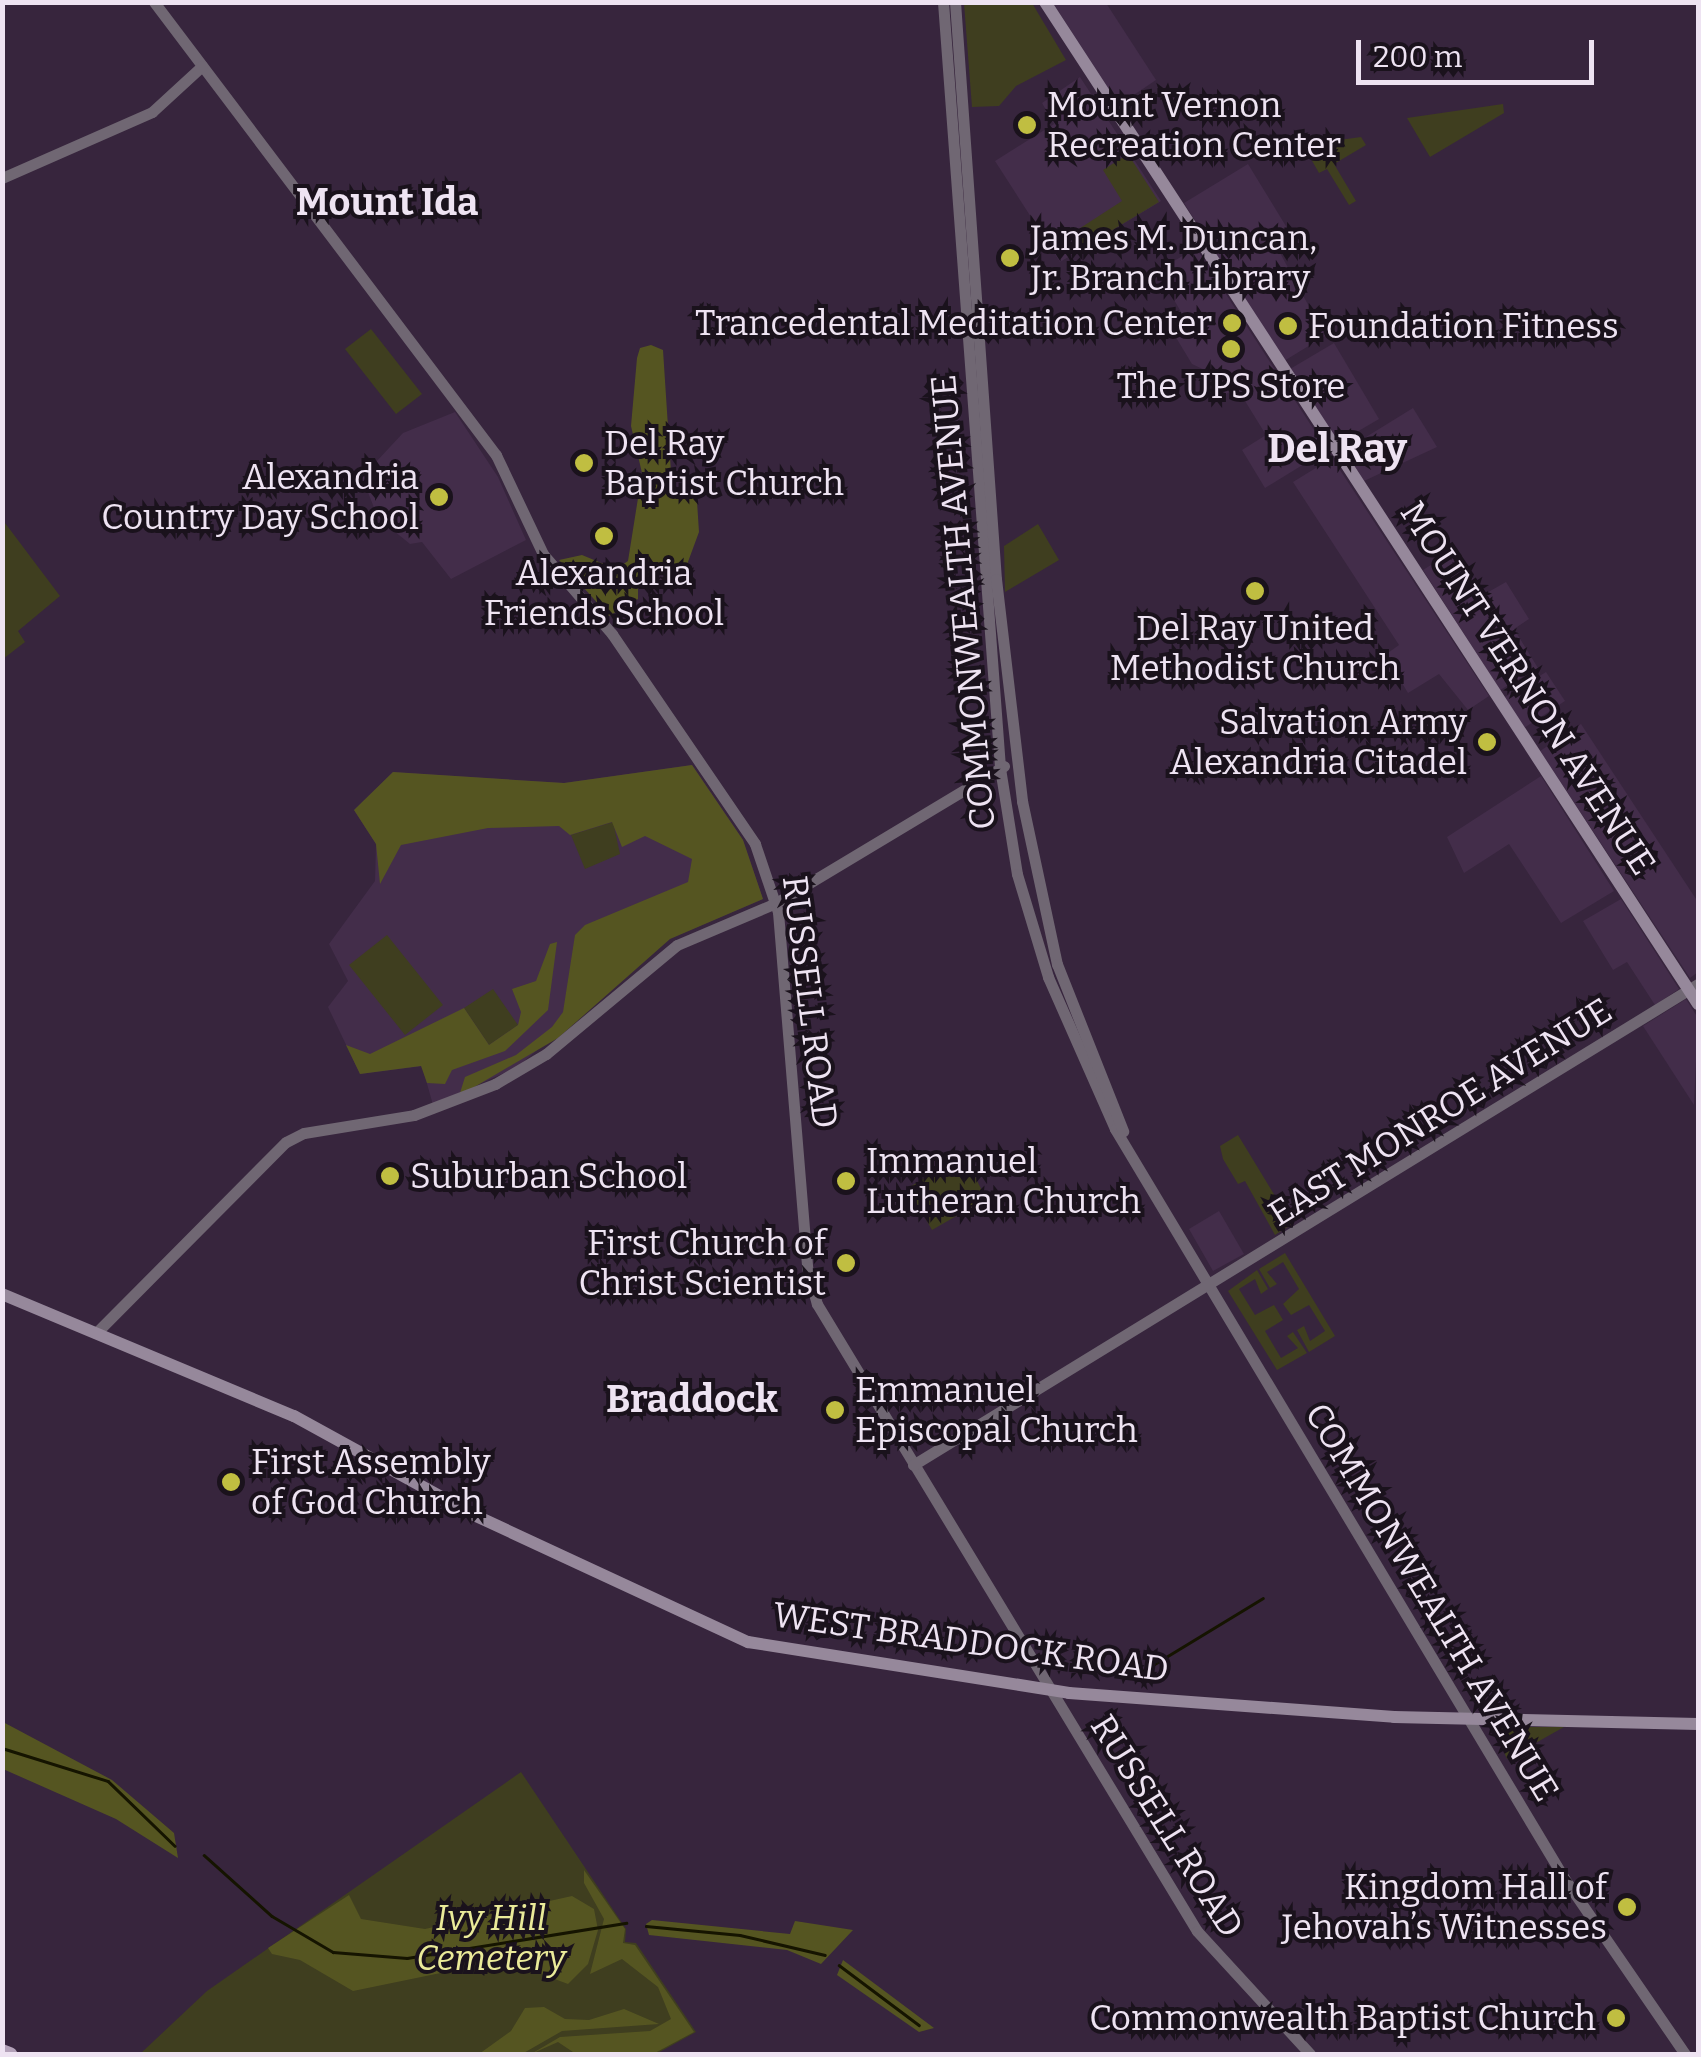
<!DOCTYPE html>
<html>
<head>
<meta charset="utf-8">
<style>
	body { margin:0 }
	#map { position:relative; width:1701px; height:2057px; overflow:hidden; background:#37253d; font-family:Bitter,serif }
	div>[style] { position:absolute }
	.built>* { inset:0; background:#432d4a }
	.green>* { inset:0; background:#3f3e1f }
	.forest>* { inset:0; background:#555521 }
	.stream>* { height:2.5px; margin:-1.25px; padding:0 1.25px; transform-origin:1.25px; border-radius:1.25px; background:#151400 }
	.tertiary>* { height:11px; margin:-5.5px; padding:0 5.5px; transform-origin:5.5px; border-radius:5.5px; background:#706773 }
	.secondary>* { height:12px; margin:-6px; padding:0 6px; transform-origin:6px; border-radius:6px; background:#96889b }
	.primary>* { height:14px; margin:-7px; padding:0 7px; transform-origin:7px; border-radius:7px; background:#b3a1b9 }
	.dots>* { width:28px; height:28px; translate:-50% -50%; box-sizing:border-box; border:5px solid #1a121c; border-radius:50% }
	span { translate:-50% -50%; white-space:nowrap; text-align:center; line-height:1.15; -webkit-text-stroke:8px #1a121c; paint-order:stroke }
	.poi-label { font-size:35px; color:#eee3f2 }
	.left { translate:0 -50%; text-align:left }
	.right { translate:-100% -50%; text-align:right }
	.street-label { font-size:35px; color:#eee3f2 }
	.park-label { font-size:35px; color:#eaea99; font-style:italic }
	.neighbourhood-label { font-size:38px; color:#eee3f2; font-weight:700 }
	.quarter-label { font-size:40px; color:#eee3f2; font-weight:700 }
	.frame { position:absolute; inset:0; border:5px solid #eee3f2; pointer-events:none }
	.scale { position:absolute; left:1356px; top:40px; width:238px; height:45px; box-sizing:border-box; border:5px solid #eee3f2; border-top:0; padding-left:12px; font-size:30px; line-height:35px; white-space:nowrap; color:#eee3f2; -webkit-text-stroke:8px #1a121c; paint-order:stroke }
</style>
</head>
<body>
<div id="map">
	<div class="built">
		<div style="clip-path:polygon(1053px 3px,1106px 3px,1156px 80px,1119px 105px)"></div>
		<div style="clip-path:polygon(1080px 77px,1161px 201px,1060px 262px,995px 161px,1054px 124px,1042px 103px)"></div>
		<div style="clip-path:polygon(1248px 164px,1295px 241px,1279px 251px,1325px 336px,1284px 361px,1184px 203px)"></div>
		<div style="clip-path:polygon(1196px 248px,1327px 450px,1265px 488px,1242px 450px,1266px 435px,1237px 388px,1226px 394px,1215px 375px,1192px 364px,1169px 326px,1184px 317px,1157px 271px)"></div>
		<div style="clip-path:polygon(1334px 343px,1379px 419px,1338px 443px,1290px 369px)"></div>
		<div style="clip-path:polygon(1413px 408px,1437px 447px,1364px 481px,1345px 450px)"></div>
		<div style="clip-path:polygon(455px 412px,498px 477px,526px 540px,451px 579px,422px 542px,410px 544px,378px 518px,362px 477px,403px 433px)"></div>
		<div style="clip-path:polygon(1332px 458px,1489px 696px,1468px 710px,1439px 674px,1408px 693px,1385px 655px,1399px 645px,1293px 482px)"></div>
		<div style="clip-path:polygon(1456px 549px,1483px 595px,1506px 582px,1529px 619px,1514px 629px,1538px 668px,1500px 690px,1423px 570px)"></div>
		<div style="clip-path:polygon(1546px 672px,1565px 701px,1524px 728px,1505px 697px)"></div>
		<div style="clip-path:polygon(1581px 724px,1698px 902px,1698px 972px,1690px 978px,1540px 751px)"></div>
		<div style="clip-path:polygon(692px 765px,743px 840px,763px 899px,669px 939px,517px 1067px,433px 1105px,422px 1066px,360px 1074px,328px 1007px,348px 981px,329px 944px,375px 881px,376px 844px,354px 810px,393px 772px,564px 783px)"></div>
		<div style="clip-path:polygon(1541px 776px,1614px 891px,1561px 923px,1509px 844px,1464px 873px,1447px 837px)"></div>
		<div style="clip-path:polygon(1621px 899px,1679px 989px,1655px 1005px,1627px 962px,1613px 970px,1583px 921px)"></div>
		<div style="clip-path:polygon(1686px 999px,1698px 1018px,1694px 1105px,1643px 1026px)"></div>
		<div style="clip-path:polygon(1219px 1211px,1244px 1254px,1213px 1271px,1189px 1229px)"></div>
	</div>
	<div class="green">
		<div style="clip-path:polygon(964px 3px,1032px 3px,1066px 60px,1016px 86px,999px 106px,972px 107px)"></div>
		<div style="clip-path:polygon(1503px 104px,1504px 113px,1430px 157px,1407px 118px)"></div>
		<div style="clip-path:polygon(1361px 137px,1366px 145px,1334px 164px,1356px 201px,1349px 205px,1327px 169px,1319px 173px,1303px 145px)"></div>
		<div style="clip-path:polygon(1128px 154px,1159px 202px,1081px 249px,1071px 234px,1122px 201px,1103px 170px)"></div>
		<div style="clip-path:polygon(371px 329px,422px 394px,396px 414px,345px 349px)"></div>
		<div style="clip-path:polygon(2px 519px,60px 596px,18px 631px,25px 642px,3px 659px)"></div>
		<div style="clip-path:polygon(1038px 524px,1059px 560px,1005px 592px,1004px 546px)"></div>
		<div style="clip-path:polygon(613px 822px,620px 854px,585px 869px,571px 835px)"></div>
		<div style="clip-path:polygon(387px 935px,443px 1005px,405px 1035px,349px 965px)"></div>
		<div style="clip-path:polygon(493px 989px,518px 1025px,489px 1045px,464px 1008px)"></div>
		<div style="clip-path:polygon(1238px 1135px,1292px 1224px,1275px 1235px,1245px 1181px,1238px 1184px,1223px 1159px,1220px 1146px)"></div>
		<div style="clip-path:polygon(964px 1154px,986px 1199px,932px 1230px,908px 1188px)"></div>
		<div style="clip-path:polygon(1285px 1253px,1335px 1336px,1309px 1352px,1297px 1330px,1304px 1326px,1310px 1341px,1325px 1331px,1309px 1305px,1291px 1315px,1283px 1304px,1299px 1289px,1283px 1262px,1267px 1272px,1277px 1284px,1270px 1288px,1259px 1269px)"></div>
		<div style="clip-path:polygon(1257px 1270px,1268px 1289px,1261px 1294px,1255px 1279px,1239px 1289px,1255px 1315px,1274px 1305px,1283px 1320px,1265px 1331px,1281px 1358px,1298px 1348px,1287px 1336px,1293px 1332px,1307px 1353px,1277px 1370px,1228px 1291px)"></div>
		<div style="clip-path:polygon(1493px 1727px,1564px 1727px,1507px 1759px)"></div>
		<div style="clip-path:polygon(521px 1772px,626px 1929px,625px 1942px,636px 1943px,696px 2032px,656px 2054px,140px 2054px,207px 1991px)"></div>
	</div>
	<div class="forest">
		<div style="clip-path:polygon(651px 345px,663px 350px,672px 488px,696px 486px,699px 532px,685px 570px,638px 578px,638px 599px,609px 616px,559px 560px,582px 555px,616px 569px,628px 561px,642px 473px,631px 426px,637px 358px,640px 348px)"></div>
		<div style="clip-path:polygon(692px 765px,743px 840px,763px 899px,670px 939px,558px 1038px,459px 1096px,465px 1077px,516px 1055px,552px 1027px,563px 1012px,575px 935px,585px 925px,688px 882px,692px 859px,645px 836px,622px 847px,612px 822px,570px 835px,559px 826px,488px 828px,401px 845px,380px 884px,376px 844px,354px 810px,393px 772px,564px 783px)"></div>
		<div style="clip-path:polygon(557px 942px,548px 1010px,505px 1051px,452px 1070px,445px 1084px,427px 1083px,421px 1066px,360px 1074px,346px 1045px,370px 1054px,464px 1008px,489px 1045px,518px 1025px,521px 1012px,512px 989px,536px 981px,550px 944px)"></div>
		<div style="clip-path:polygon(3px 1722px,112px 1780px,174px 1833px,178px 1858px,116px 1819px,3px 1769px)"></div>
		<div style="clip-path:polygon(584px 1870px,625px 1929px,623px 1943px,635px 1945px,694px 2032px,653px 2054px,576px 2054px,558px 2042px,531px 2054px,560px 2037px,650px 2031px,671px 2019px,658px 1987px,622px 1959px,590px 1974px,604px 1919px,584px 1883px)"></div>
		<div style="clip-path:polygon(349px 1895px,361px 1919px,425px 1929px,572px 1896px,594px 1909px,598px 1930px,588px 1964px,568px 1984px,504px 1960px,353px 1991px,300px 1960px,272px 1954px,268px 1948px)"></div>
		<div style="clip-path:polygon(652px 1920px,790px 1934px,795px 1921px,853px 1930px,821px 1964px,787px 1950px,649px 1935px,646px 1924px)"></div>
		<div style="clip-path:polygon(843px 1960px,934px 2028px,919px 2032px,837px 1975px)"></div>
		<div style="clip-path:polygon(544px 2007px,565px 2019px,589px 2020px,624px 2009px,659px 2024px,562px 2031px,522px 2054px,479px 2054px,511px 2031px,525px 2008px)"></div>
	</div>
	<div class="stream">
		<div style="left:1143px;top:1671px;width:140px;rotate:-31.3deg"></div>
		<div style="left:2px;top:1748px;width:111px;rotate:17.3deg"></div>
		<div style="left:108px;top:1781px;width:93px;rotate:44.1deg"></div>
		<div style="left:204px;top:1855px;width:91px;rotate:41.9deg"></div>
		<div style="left:272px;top:1916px;width:71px;rotate:30.5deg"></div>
		<div style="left:333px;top:1952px;width:74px;rotate:4.6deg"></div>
		<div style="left:407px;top:1958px;width:222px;rotate:-9.1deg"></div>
		<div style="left:646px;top:1926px;width:94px;rotate:5.5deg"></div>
		<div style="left:740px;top:1935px;width:87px;rotate:13.2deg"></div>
		<div style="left:839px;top:1965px;width:100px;rotate:36.9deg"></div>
	</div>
	<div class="tertiary">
		<div style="left:154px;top:2px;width:568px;rotate:52.95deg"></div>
		<div style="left:496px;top:455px;width:110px;rotate:64.6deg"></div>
		<div style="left:543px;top:554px;width:106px;rotate:49.2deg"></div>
		<div style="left:612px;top:634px;width:254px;rotate:55.7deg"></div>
		<div style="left:755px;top:844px;width:72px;rotate:71.3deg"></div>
		<div style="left:778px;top:912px;width:356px;rotate:85.3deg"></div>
		<div style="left:807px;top:1267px;width:38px;rotate:75deg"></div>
		<div style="left:817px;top:1304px;width:733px;rotate:58.78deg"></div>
		<div style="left:1197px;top:1931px;width:167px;rotate:47.4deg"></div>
		<div style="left:943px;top:2px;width:768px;rotate:85.74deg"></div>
		<div style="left:1000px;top:768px;width:107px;rotate:80.9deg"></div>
		<div style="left:1017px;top:874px;width:108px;rotate:73.2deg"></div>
		<div style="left:1048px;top:977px;width:166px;rotate:66.2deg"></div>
		<div style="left:1115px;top:1129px;width:873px;rotate:59.06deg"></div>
		<div style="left:1564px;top:1878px;width:214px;rotate:55.5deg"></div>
		<div style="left:955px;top:2px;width:578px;rotate:85.94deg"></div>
		<div style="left:996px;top:579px;width:224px;rotate:83.3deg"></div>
		<div style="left:1022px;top:801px;width:167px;rotate:77.9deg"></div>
		<div style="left:1057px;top:964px;width:180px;rotate:68.4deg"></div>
		<div style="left:2px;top:178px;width:164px;rotate:-23.7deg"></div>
		<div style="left:152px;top:112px;width:68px;rotate:-42.6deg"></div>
		<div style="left:96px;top:1333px;width:269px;rotate:-45.2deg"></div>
		<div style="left:286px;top:1142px;width:20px;rotate:-27deg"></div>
		<div style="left:304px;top:1133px;width:111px;rotate:-9.3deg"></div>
		<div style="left:414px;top:1115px;width:87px;rotate:-20.9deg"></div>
		<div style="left:495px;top:1084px;width:59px;rotate:-30.5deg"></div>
		<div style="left:546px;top:1054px;width:170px;rotate:-39.8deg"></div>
		<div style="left:677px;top:945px;width:108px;rotate:-23deg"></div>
		<div style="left:776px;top:903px;width:266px;rotate:-31deg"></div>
		<div style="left:913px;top:1465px;width:921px;rotate:-31.5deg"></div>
	</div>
	<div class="secondary">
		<div style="left:1045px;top:2px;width:1196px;rotate:56.91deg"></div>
		<div style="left:2px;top:1294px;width:316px;rotate:22.7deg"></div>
		<div style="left:294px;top:1416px;width:205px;rotate:28.8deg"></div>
		<div style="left:474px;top:1515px;width:302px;rotate:24.9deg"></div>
		<div style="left:748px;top:1642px;width:325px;rotate:9deg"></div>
		<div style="left:1069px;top:1693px;width:326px;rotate:4.2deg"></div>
		<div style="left:1394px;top:1717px;width:304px;rotate:1.3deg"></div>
	</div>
	<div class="primary">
		<div style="left:2px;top:2051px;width:9px;rotate:21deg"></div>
	</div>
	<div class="dots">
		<div style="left:1027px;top:125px;background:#c0be41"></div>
		<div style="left:1010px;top:258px;background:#c0be41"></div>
		<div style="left:1232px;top:323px;background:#c0be41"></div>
		<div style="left:1288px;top:326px;background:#c0be41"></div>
		<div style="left:1231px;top:349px;background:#c0be41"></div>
		<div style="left:584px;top:463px;background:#c0be41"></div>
		<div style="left:439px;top:497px;background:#c0be41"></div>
		<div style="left:604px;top:536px;background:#c0be41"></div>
		<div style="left:1255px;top:591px;background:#c0be41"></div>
		<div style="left:1487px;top:742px;background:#c0be41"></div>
		<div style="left:390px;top:1176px;background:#c0be41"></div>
		<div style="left:846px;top:1181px;background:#c0be41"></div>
		<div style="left:846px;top:1263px;background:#c0be41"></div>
		<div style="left:835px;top:1410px;background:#c0be41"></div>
		<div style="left:231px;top:1482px;background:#c0be41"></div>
		<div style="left:1627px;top:1907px;background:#c0be41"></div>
		<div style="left:1616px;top:2018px;background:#c0be41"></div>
	</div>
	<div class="poi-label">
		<span class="left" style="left:1047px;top:125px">Mount Vernon<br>Recreation Center</span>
		<span class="left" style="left:1030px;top:258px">James M. Duncan,<br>Jr. Branch Library</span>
		<span class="right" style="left:1212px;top:323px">Trancedental Meditation Center</span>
		<span class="left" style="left:1308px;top:326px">Foundation Fitness</span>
		<span style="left:1231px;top:386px">The UPS Store</span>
		<span class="left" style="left:604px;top:463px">Del Ray<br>Baptist Church</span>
		<span class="right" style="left:419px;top:497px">Alexandria<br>Country Day School</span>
		<span style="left:604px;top:593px">Alexandria<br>Friends School</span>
		<span style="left:1255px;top:648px">Del Ray United<br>Methodist Church</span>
		<span class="right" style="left:1467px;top:742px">Salvation Army<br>Alexandria Citadel</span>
		<span class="left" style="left:866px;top:1181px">Immanuel<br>Lutheran Church</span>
		<span class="left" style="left:410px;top:1176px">Suburban School</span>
		<span class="right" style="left:826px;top:1263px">First Church of<br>Christ Scientist</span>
		<span class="left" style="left:855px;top:1410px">Emmanuel<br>Episcopal Church</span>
		<span class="left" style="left:251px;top:1482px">First Assembly<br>of God Church</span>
		<span class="right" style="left:1607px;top:1907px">Kingdom Hall of<br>Jehovah’s Witnesses</span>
		<span class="right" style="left:1596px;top:2018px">Commonwealth Baptist Church</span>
	</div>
	<div class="street-label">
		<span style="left:963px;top:602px;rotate:-95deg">COMMONWEALTH AVENUE</span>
		<span style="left:1528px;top:688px;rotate:57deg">MOUNT VERNON AVENUE</span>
		<span style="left:810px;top:1002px;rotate:83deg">RUSSELL ROAD</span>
		<span style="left:1440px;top:1112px;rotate:-32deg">EAST MONROE AVENUE</span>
		<span style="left:1432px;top:1602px;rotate:59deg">COMMONWEALTH AVENUE</span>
		<span style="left:971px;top:1642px;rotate:8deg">WEST BRADDOCK ROAD</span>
		<span style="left:1167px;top:1826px;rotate:58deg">RUSSELL ROAD</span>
	</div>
	<div class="park-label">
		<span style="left:491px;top:1938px">Ivy Hill<br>Cemetery</span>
	</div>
	<div class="neighbourhood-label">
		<span style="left:387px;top:203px">Mount Ida</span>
		<span style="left:692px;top:1400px">Braddock</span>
	</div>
	<div class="quarter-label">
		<span style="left:1337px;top:449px">Del Ray</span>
	</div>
	<div class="frame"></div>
	<div class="scale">200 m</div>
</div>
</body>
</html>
